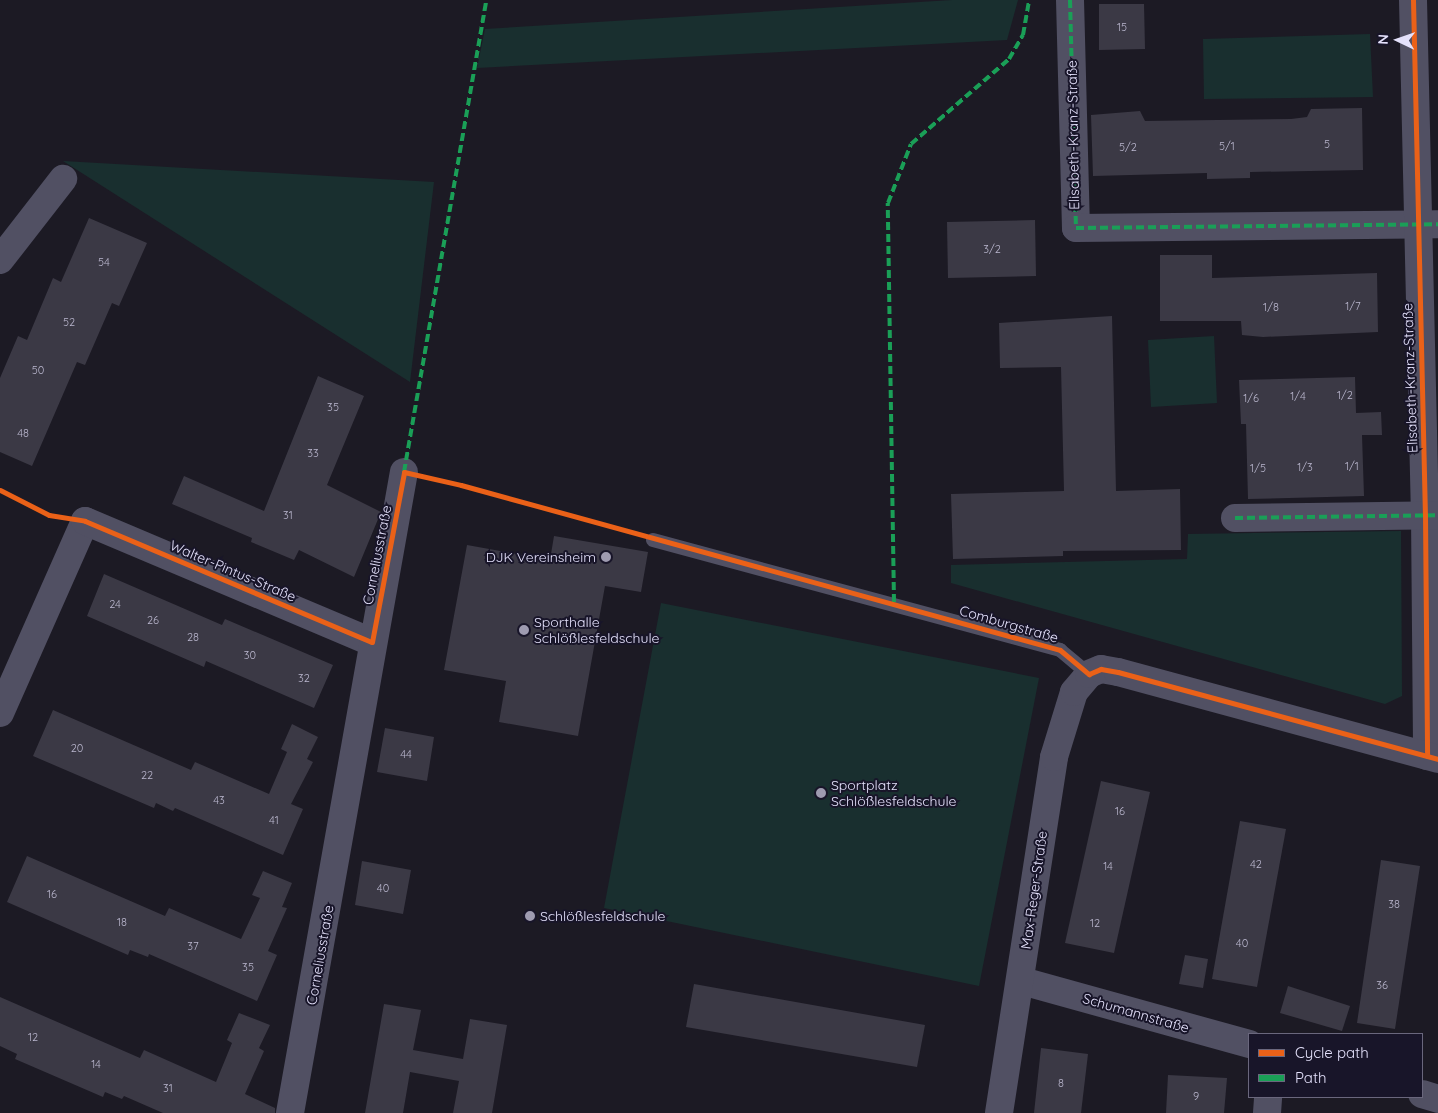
<!DOCTYPE html>
<html>
<head>
<meta charset="utf-8">
<style>
	body { margin:0 }
	#map { position:relative; width:1438px; height:1113px; overflow:hidden; background:#1c1a24; font-family:Quicksand,sans-serif }
	div>[style] { position:absolute }
	.green>* { inset:0; background:#192f2f }
	.building>* { inset:0; background:#3b3945 }
	.lane>* { height:14px; margin:-7px; padding:0 7px; transform-origin:7px; border-radius:7px; background:#515063 }
	.street>* { height:28px; margin:-14px; padding:0 14px; transform-origin:14px; border-radius:14px; background:#515063 }
	.quiet>* { height:4px; margin-top:-2px; transform-origin:0; background:repeating-linear-gradient(90deg,#1a9f57 0 8px,transparent 0 12px) }
	.cycleway>* { height:5px; margin:-2.5px; padding:0 2.5px; transform-origin:2.5px; border-radius:2.5px; background:#ea6118 }
	.dots>* { width:14px; height:14px; translate:-50% -50%; box-sizing:border-box; border:2px solid #181529; border-radius:50% }
	span { translate:-50% -50%; white-space:nowrap; text-align:center; line-height:1.15; -webkit-text-stroke:4px #181529; paint-order:stroke }
	.number-label { font-size:11px; color:#bab7ce }
	.number-label span { -webkit-text-stroke-width:0 }
	.street-label { font-size:14px; color:#e4e1fb }
	.poi-label { font-size:14px; color:#e4e1fb }
	.right { translate:-100% -50%; text-align:right }
	.left { translate:0 -50%; text-align:left }
	.legend { position:absolute; left:1248px; top:1033px; width:175px; height:65px; box-sizing:border-box; background:#181529; border:1px solid #6a677d; margin:0; padding:6px 9px; list-style:none; font-size:15px; color:#e4e1fb }
	.legend li { display:flex; align-items:center; gap:10px; height:25px }
	.legend b { width:25px; border:1px solid #6a677d }
	.north { position:absolute; left:1373px; top:15px; width:50px; height:50px; -webkit-text-stroke:4px #181529; paint-order:stroke; rotate:273deg; font-size:14px; font-weight:700; line-height:20px; text-align:center; color:#e4e1fb }
	.north::after { content:''; display:block; margin:auto; width:18px; height:22px; background:#e4e1fb; clip-path:polygon(50% 0,100% 100%,50% 72%,0 100%) }
</style>
</head>
<body>
<div id="map">
	<div class="green">
		<div style="clip-path:polygon(952px 0,1018px 0,1007px 40px,477px 68px,485px 29px)"></div>
		<div style="clip-path:polygon(1370px 34px,1373px 97px,1204px 99px,1203px 39px)"></div>
		<div style="clip-path:polygon(63px 161px,434px 182px,410px 382px)"></div>
		<div style="clip-path:polygon(1214px 336px,1217px 403px,1151px 407px,1148px 340px)"></div>
		<div style="clip-path:polygon(1401px 531px,1402px 696px,1385px 704px,951px 583px,951px 565px,1187px 559px,1188px 534px)"></div>
		<div style="clip-path:polygon(661px 603px,1039px 678px,979px 986px,604px 908px)"></div>
	</div>
	<div class="building">
		<div style="clip-path:polygon(1099px 4px,1144px 4px,1145px 49px,1099px 50px)"></div>
		<div style="clip-path:polygon(1362px 108px,1363px 170px,1250px 172px,1250px 178px,1207px 179px,1207px 173px,1093px 176px,1091px 115px,1140px 111px,1145px 121px,1291px 119px,1307px 117px,1311px 109px)"></div>
		<div style="clip-path:polygon(89px 218px,147px 243px,119px 306px,112px 303px,85px 365px,77px 362px,32px 466px,0 452px,0 378px,18px 336px,27px 340px,53px 278px,61px 282px)"></div>
		<div style="clip-path:polygon(1035px 220px,1036px 276px,948px 278px,947px 222px)"></div>
		<div style="clip-path:polygon(1160px 255px,1212px 255px,1212px 278px,1377px 273px,1378px 332px,1263px 337px,1242px 335px,1241px 321px,1160px 321px)"></div>
		<div style="clip-path:polygon(1112px 316px,1116px 491px,1180px 489px,1181px 550px,1063px 551px,1063px 556px,953px 559px,951px 494px,1064px 491px,1061px 367px,1000px 368px,999px 323px)"></div>
		<div style="clip-path:polygon(318px 376px,364px 396px,327px 485px,381px 512px,354px 577px,299px 550px,294px 560px,251px 542px,252px 538px,172px 504px,184px 476px,264px 511px)"></div>
		<div style="clip-path:polygon(1355px 377px,1356px 413px,1381px 412px,1382px 435px,1362px 435px,1364px 496px,1248px 499px,1246px 424px,1241px 424px,1239px 380px)"></div>
		<div style="clip-path:polygon(554px 536px,648px 552px,641px 592px,605px 586px,578px 736px,499px 722px,506px 681px,444px 670px,467px 545px,550px 560px)"></div>
		<div style="clip-path:polygon(104px 574px,222px 625px,225px 619px,333px 665px,314px 708px,206px 661px,204px 667px,87px 616px)"></div>
		<div style="clip-path:polygon(53px 710px,191px 770px,195px 762px,269px 794px,287px 752px,281px 749px,292px 724px,318px 737px,307px 759px,313px 762px,291px 804px,303px 809px,283px 855px,175px 808px,173px 811px,156px 803px,154px 808px,33px 756px)"></div>
		<div style="clip-path:polygon(385px 728px,434px 737px,427px 781px,377px 772px)"></div>
		<div style="clip-path:polygon(1101px 781px,1150px 792px,1114px 953px,1065px 943px)"></div>
		<div style="clip-path:polygon(1240px 821px,1286px 829px,1257px 987px,1212px 979px)"></div>
		<div style="clip-path:polygon(27px 856px,165px 916px,169px 908px,241px 939px,260px 898px,252px 895px,263px 871px,292px 883px,282px 907px,287px 908px,268px 951px,277px 955px,257px 1001px,149px 954px,148px 957px,130px 950px,128px 955px,7px 902px)"></div>
		<div style="clip-path:polygon(1381px 860px,1420px 866px,1395px 1029px,1357px 1023px)"></div>
		<div style="clip-path:polygon(362px 861px,411px 870px,403px 914px,355px 905px)"></div>
		<div style="clip-path:polygon(1185px 955px,1208px 959px,1203px 988px,1179px 984px)"></div>
		<div style="clip-path:polygon(694px 984px,925px 1025px,917px 1067px,686px 1027px)"></div>
		<div style="clip-path:polygon(1288px 986px,1350px 1006px,1342px 1031px,1280px 1013px)"></div>
		<div style="clip-path:polygon(0 997px,140px 1058px,144px 1050px,216px 1082px,232px 1043px,227px 1040px,239px 1013px,270px 1025px,259px 1048px,264px 1051px,245px 1094px,275px 1108px,275px 1113px,163px 1113px,124px 1096px,122px 1099px,105px 1092px,103px 1097px,15px 1059px,17px 1054px,0 1046px)"></div>
		<div style="clip-path:polygon(384px 1004px,421px 1010px,413px 1050px,463px 1059px,470px 1019px,507px 1025px,492px 1113px,453px 1113px,459px 1081px,410px 1072px,403px 1113px,365px 1113px)"></div>
		<div style="clip-path:polygon(1041px 1048px,1088px 1054px,1081px 1113px,1034px 1113px)"></div>
		<div style="clip-path:polygon(1168px 1075px,1227px 1078px,1224px 1113px,1166px 1113px)"></div>
	</div>
	<div class="lane">
		<div style="left:653px;top:540px;width:422px;rotate:15.1deg"></div>
		<div style="left:1060px;top:650px;width:38px;rotate:40deg"></div>
	</div>
	<div class="street">
		<div style="left:1070px;top:0;width:228px;rotate:88.5deg"></div>
		<div style="left:1076px;top:228px;width:362px;rotate:-0.6deg"></div>
		<div style="left:1413px;top:0;width:515px;rotate:88.67deg"></div>
		<div style="left:1425px;top:515px;width:241px;rotate:89.5deg"></div>
		<div style="left:0;top:260px;width:103px;rotate:-52.1deg"></div>
		<div style="left:1235px;top:518px;width:203px;rotate:-0.8deg"></div>
		<div style="left:0;top:713px;width:210px;rotate:-66.1deg"></div>
		<div style="left:85px;top:521px;width:311px;rotate:22.9deg"></div>
		<div style="left:1022px;top:981px;width:236px;rotate:15.5deg"></div>
		<div style="left:1422px;top:1094px;width:17px;rotate:17deg"></div>
		<div style="left:290px;top:1113px;width:651px;rotate:-79.92deg"></div>
		<div style="left:999px;top:1113px;width:360px;rotate:-81.2deg"></div>
		<div style="left:1054px;top:757px;width:68px;rotate:-72.9deg"></div>
		<div style="left:1074px;top:692px;width:23px;rotate:-50deg"></div>
		<div style="left:1089px;top:674px;width:13px;rotate:-23deg"></div>
		<div style="left:1101px;top:669px;width:17px;rotate:10deg"></div>
		<div style="left:1118px;top:672px;width:332px;rotate:15.2deg"></div>
		<div style="left:1267px;top:1113px;width:16px;rotate:-86deg"></div>
	</div>
	<div class="quiet">
		<div style="left:1070px;top:0;width:228px;rotate:88.5deg"></div>
		<div style="left:1076px;top:228px;width:362px;rotate:-0.6deg"></div>
		<div style="left:404px;top:472px;width:479px;rotate:-80.1deg"></div>
		<div style="left:1235px;top:518px;width:203px;rotate:-0.8deg"></div>
		<div style="left:894px;top:602px;width:399px;rotate:-90.9deg"></div>
		<div style="left:888px;top:203px;width:63px;rotate:-68.7deg"></div>
		<div style="left:911px;top:144px;width:130px;rotate:-40.9deg"></div>
		<div style="left:1009px;top:59px;width:28px;rotate:-60deg"></div>
		<div style="left:1023px;top:35px;width:36px;rotate:-80deg"></div>
	</div>
	<div class="cycleway">
		<div style="left:1413px;top:0;width:515px;rotate:88.67deg"></div>
		<div style="left:1425px;top:515px;width:241px;rotate:89.5deg"></div>
		<div style="left:0;top:490px;width:55px;rotate:27deg"></div>
		<div style="left:49px;top:515px;width:36px;rotate:9deg"></div>
		<div style="left:85px;top:521px;width:311px;rotate:22.9deg"></div>
		<div style="left:372px;top:642px;width:173px;rotate:-79.3deg"></div>
		<div style="left:404px;top:472px;width:58px;rotate:12.8deg"></div>
		<div style="left:461px;top:485px;width:621px;rotate:15.4deg"></div>
		<div style="left:1060px;top:650px;width:38px;rotate:40deg"></div>
		<div style="left:1089px;top:674px;width:13px;rotate:-23deg"></div>
		<div style="left:1101px;top:669px;width:17px;rotate:10deg"></div>
		<div style="left:1118px;top:672px;width:332px;rotate:15.2deg"></div>
	</div>
	<div class="dots">
		<div style="left:606px;top:557px;background:#9e9bb0"></div>
		<div style="left:524px;top:630px;background:#9e9bb0"></div>
		<div style="left:821px;top:793px;background:#9e9bb0"></div>
		<div style="left:530px;top:916px;background:#9e9bb0"></div>
	</div>
	<div class="number-label">
		<span style="left:1122px;top:27px">15</span>
		<span style="left:1327px;top:144px">5</span>
		<span style="left:1227px;top:146px">5/1</span>
		<span style="left:1128px;top:147px">5/2</span>
		<span style="left:992px;top:249px">3/2</span>
		<span style="left:104px;top:262px">54</span>
		<span style="left:1353px;top:306px">1/7</span>
		<span style="left:1271px;top:307px">1/8</span>
		<span style="left:69px;top:322px">52</span>
		<span style="left:38px;top:370px">50</span>
		<span style="left:1345px;top:395px">1/2</span>
		<span style="left:1298px;top:396px">1/4</span>
		<span style="left:1251px;top:398px">1/6</span>
		<span style="left:333px;top:407px">35</span>
		<span style="left:23px;top:433px">48</span>
		<span style="left:313px;top:453px">33</span>
		<span style="left:1352px;top:466px">1/1</span>
		<span style="left:1305px;top:467px">1/3</span>
		<span style="left:1258px;top:468px">1/5</span>
		<span style="left:288px;top:515px">31</span>
		<span style="left:115px;top:604px">24</span>
		<span style="left:153px;top:620px">26</span>
		<span style="left:193px;top:637px">28</span>
		<span style="left:250px;top:655px">30</span>
		<span style="left:304px;top:678px">32</span>
		<span style="left:77px;top:748px">20</span>
		<span style="left:406px;top:754px">44</span>
		<span style="left:147px;top:775px">22</span>
		<span style="left:219px;top:800px">43</span>
		<span style="left:1120px;top:811px">16</span>
		<span style="left:274px;top:820px">41</span>
		<span style="left:1256px;top:864px">42</span>
		<span style="left:1108px;top:866px">14</span>
		<span style="left:383px;top:888px">40</span>
		<span style="left:52px;top:894px">16</span>
		<span style="left:1394px;top:904px">38</span>
		<span style="left:122px;top:922px">18</span>
		<span style="left:1095px;top:923px">12</span>
		<span style="left:1242px;top:943px">40</span>
		<span style="left:193px;top:946px">37</span>
		<span style="left:248px;top:967px">35</span>
		<span style="left:1382px;top:985px">36</span>
		<span style="left:33px;top:1037px">12</span>
		<span style="left:96px;top:1064px">14</span>
		<span style="left:1061px;top:1083px">8</span>
		<span style="left:168px;top:1088px">31</span>
		<span style="left:1196px;top:1096px">9</span>
	</div>
	<div class="street-label">
		<span style="left:1073px;top:135px;rotate:-91deg">Elisabeth-Kranz-Straße</span>
		<span style="left:1410px;top:378px;rotate:-92deg">Elisabeth-Kranz-Straße</span>
		<span style="left:377px;top:555px;rotate:-79deg">Corneliusstraße</span>
		<span style="left:233px;top:571px;rotate:23deg">Walter-Pintus-Straße</span>
		<span style="left:1009px;top:624px;rotate:16deg">Comburgstraße</span>
		<span style="left:1034px;top:890px;rotate:-82deg">Max-Reger-Straße</span>
		<span style="left:320px;top:955px;rotate:-80deg">Corneliusstraße</span>
		<span style="left:1136px;top:1013px;rotate:16deg">Schumannstraße</span>
	</div>
	<div class="poi-label">
		<span class="right" style="left:596px;top:557px">DJK Vereinsheim</span>
		<span class="left" style="left:534px;top:630px">Sporthalle<br>Schlößlesfeldschule</span>
		<span class="left" style="left:831px;top:793px">Sportplatz<br>Schlößlesfeldschule</span>
		<span class="left" style="left:540px;top:916px">Schlößlesfeldschule</span>
	</div>
	<ul class="legend">
	<li><b style="height:6px;background:#ea6118"></b>Cycle path</li>
	<li><b style="height:6px;background:#1a9f57"></b>Path</li>
	</ul>
	<div class="north">N</div>
</div>
</body>
</html>
